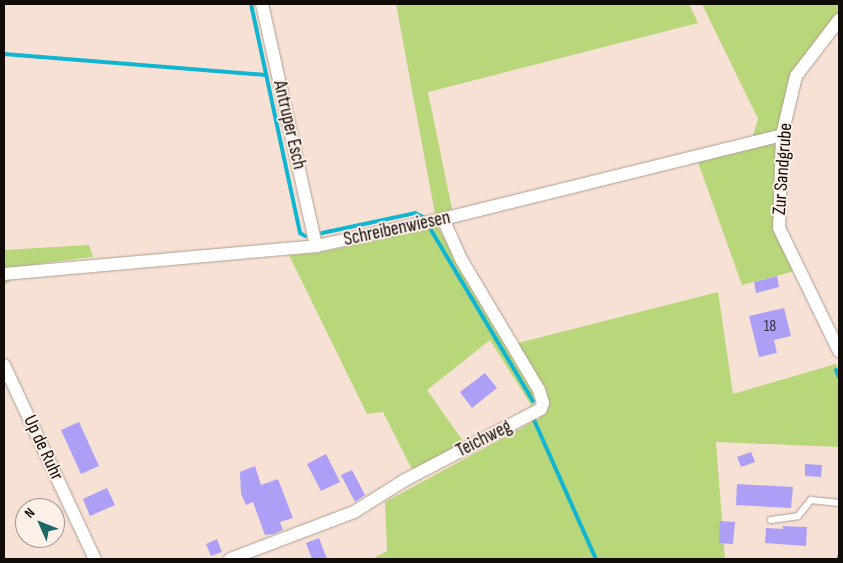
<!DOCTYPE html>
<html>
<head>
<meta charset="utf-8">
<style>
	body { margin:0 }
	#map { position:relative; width:843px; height:563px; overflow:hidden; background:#f6e1d4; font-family:"Sofia Sans Condensed",sans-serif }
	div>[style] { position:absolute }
	.green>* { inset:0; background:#b8d67a }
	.stream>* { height:4px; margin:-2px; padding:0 2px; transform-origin:2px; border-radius:2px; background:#10b5d2 }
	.building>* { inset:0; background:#ae9ff6 }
	.roads { filter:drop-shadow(0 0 1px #b19e92) drop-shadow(0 0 1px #b19e92) }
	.lane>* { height:6px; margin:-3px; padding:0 3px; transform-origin:3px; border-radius:3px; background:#fff }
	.street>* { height:12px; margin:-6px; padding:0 6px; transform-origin:6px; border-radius:6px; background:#fff }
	span { translate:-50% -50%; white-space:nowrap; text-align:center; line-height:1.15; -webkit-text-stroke:4px #fdf0e8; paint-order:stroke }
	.number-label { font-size:16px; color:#393144 }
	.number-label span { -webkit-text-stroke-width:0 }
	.street-label { font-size:19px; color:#120c08 }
	.frame { position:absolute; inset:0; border:5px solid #120c08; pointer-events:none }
	.north { position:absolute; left:15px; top:498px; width:50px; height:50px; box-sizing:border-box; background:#fdf0e8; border:1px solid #9f958e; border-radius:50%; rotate:314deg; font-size:14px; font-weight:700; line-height:20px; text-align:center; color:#120c08 }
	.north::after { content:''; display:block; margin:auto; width:18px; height:22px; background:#1d6968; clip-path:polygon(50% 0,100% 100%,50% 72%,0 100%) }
</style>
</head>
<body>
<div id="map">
	<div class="green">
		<div style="clip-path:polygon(396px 4px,689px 4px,698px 23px,428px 92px,452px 209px,435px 214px)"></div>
		<div style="clip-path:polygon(702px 4px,839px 4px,839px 11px,790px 77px,776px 227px,795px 271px,742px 285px,698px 162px,753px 136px,758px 119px)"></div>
		<div style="clip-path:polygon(438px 227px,533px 392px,533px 408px,490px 340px,427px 390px,465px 444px,413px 471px,383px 412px,367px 414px,289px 255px,318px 253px)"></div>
		<div style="clip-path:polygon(89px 245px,93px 257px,36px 264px,4px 285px,4px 250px)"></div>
		<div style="clip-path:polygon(718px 292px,733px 394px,836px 364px,839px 370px,839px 447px,716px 442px,725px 559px,372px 559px,387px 551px,385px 502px,540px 418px,550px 403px,518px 343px)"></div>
	</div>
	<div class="stream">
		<div style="left:251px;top:4px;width:234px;rotate:77.9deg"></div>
		<div style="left:300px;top:233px;width:6px;rotate:31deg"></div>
		<div style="left:4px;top:54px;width:263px;rotate:4.6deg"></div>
		<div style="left:431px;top:230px;width:199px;rotate:59.2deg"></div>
		<div style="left:322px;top:233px;width:95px;rotate:-12.1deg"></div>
		<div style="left:415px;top:213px;width:9px;rotate:27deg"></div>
		<div style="left:836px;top:370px;width:8px;rotate:67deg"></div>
		<div style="left:534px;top:420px;width:152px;rotate:66deg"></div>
		<div style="left:839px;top:559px;width:2px;rotate:-90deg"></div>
	</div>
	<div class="building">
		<div style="clip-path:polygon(777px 276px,779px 287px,756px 293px,754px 282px)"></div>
		<div style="clip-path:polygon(784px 308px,791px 336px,774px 340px,777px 353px,759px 357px,749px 316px)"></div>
		<div style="clip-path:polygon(485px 373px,497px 388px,472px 408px,460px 392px)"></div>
		<div style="clip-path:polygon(79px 422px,99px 466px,81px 474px,61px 430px)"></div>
		<div style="clip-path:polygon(751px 452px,755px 462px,741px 467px,737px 457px)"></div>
		<div style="clip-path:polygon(326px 454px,340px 482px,321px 491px,307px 464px)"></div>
		<div style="clip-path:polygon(805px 464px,822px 465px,821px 477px,805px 476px)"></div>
		<div style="clip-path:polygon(255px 466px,261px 485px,278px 479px,293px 518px,280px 522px,283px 530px,274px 534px,265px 535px,253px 502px,246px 505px,241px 494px,240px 472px)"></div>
		<div style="clip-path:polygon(352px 470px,365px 495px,355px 502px,341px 475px)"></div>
		<div style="clip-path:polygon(737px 484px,793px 487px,791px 508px,736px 505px)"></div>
		<div style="clip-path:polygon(107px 488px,115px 505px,90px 516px,83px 499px)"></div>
		<div style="clip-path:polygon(720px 521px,735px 522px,733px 544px,719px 543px)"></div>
		<div style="clip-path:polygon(783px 526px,807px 527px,806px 546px,765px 543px,766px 528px,783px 529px)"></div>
		<div style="clip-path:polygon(319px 538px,327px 559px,312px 559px,306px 543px)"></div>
		<div style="clip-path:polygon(217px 539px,222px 552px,211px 556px,206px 544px)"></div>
	</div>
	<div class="roads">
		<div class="lane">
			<div style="left:771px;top:520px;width:27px;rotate:-8deg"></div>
			<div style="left:798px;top:516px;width:21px;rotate:-51deg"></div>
			<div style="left:811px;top:500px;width:28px;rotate:6deg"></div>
		</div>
		<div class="street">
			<div style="left:262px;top:4px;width:248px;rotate:77.4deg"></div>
			<div style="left:839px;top:20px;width:71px;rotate:127.5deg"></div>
			<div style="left:796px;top:76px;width:61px;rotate:103.3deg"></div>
			<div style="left:782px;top:135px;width:93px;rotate:91.8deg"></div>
			<div style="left:779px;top:228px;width:137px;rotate:64deg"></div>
			<div style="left:4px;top:274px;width:313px;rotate:-5.1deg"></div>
			<div style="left:316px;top:246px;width:130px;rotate:-12deg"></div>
			<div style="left:443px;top:219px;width:349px;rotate:-13.9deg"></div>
			<div style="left:4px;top:365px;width:214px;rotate:64.9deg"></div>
			<div style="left:230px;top:559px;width:133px;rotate:-20.8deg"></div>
			<div style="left:354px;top:512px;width:60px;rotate:-32.1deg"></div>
			<div style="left:405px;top:480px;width:153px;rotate:-27.6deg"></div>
			<div style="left:541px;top:409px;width:6px;rotate:-72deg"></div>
			<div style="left:543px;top:403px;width:14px;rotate:-107deg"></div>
			<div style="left:539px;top:390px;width:152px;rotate:-120.8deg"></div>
			<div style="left:461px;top:259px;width:44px;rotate:-114.2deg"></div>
		</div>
	</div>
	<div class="number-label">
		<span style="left:770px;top:327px">18</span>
	</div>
	<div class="street-label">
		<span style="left:289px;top:125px;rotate:77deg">Antruper Esch</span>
		<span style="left:783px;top:169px;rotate:-86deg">Zur Sandgrube</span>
		<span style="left:397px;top:229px;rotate:-12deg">Schreibenwiesen</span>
		<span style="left:484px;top:439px;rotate:-27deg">Teichweg</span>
		<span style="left:43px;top:448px;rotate:65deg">Up de Ruhr</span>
	</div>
	<div class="frame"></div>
	<div class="north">N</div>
</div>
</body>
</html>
